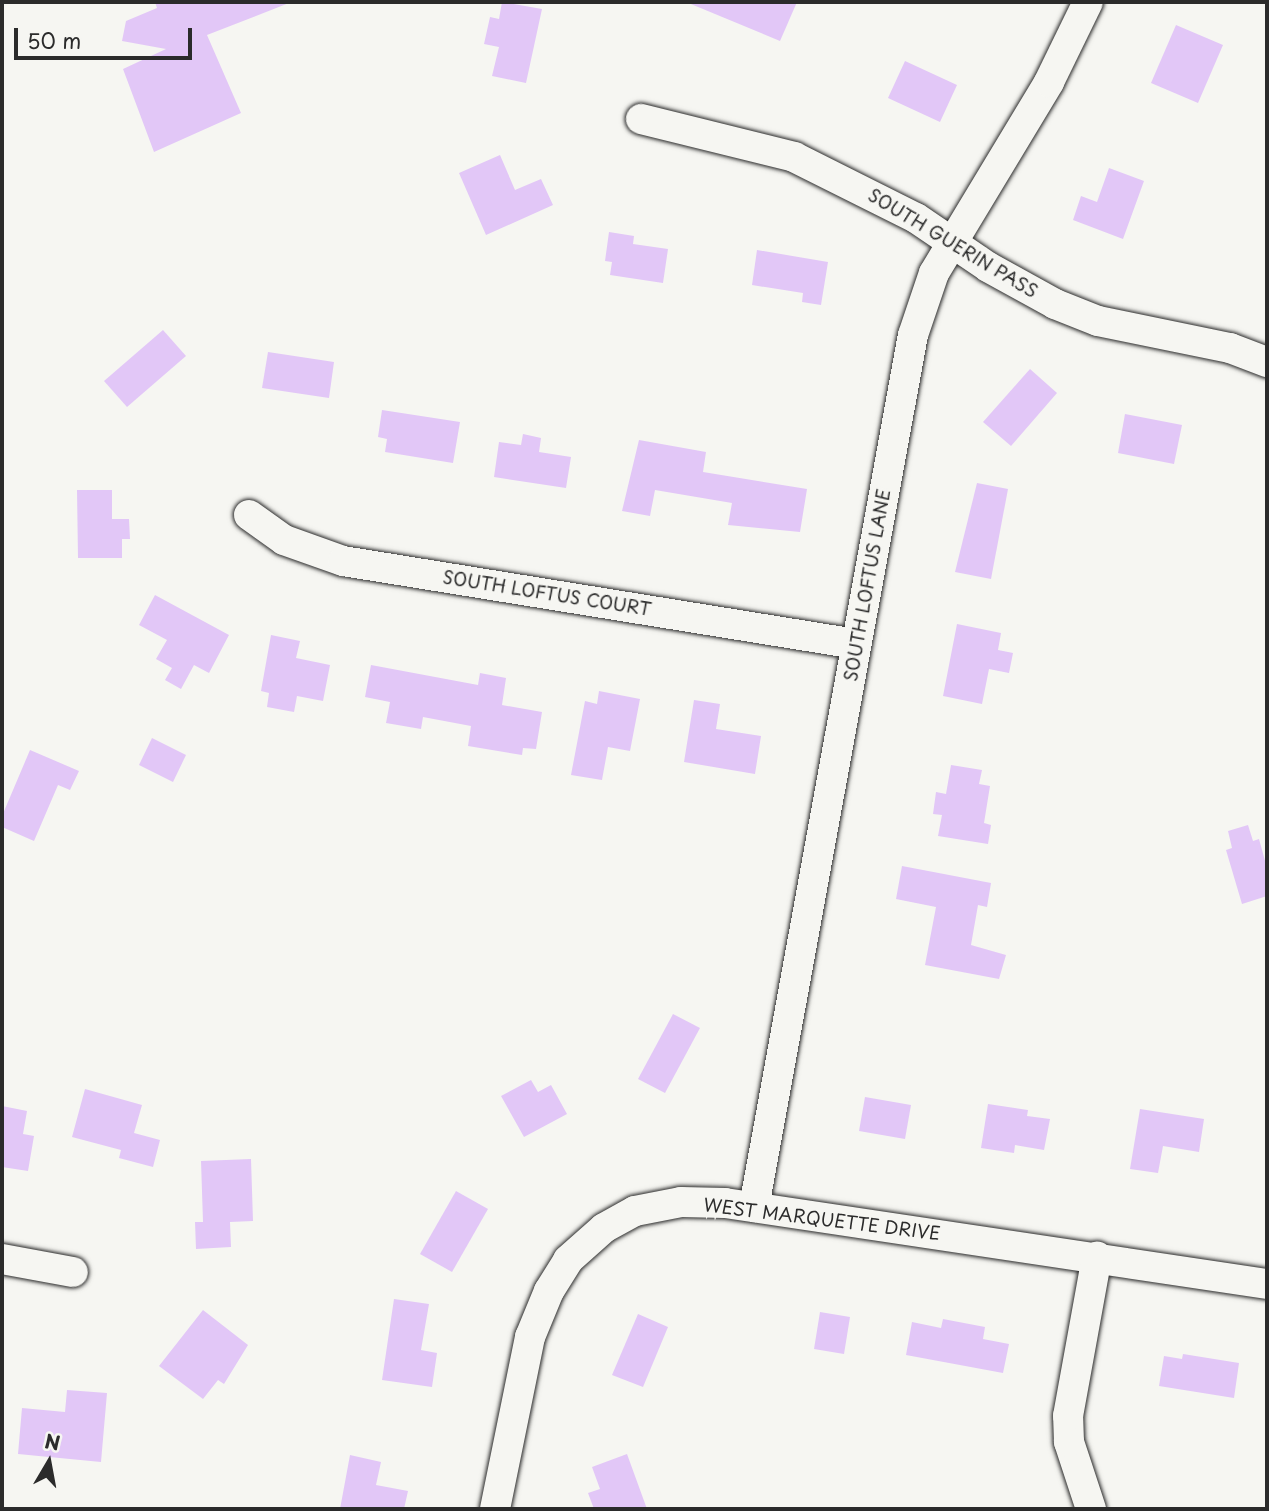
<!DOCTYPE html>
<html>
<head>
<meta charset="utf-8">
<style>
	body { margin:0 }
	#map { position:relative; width:1269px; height:1511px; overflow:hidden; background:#f6f6f2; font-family:"Playpen Sans",sans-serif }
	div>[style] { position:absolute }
	.building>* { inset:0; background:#e2c7f7 }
	.roads { filter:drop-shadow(0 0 2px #2b2b2b) drop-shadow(0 0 2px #2b2b2b) }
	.minor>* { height:30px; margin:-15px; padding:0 15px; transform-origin:15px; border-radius:15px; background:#f6f6f2 }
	span { translate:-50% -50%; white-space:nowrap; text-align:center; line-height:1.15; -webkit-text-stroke:6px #f6f6f2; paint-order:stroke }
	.street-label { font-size:18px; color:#2b2b2b }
	.frame { position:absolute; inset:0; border:4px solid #2b2b2b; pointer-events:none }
	.north { position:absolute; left:14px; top:1427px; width:70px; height:70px; -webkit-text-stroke:5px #f6f6f2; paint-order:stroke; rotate:10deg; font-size:19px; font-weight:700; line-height:28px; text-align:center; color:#2b2b2b }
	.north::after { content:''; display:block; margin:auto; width:24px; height:32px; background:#2b2b2b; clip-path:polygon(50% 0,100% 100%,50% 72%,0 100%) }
	.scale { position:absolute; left:14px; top:28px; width:178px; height:32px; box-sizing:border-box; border:4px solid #2b2b2b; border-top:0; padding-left:9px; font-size:21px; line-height:24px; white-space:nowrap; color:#2b2b2b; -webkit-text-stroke:5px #f6f6f2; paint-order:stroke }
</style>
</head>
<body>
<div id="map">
	<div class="building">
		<div style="clip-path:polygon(155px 2px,289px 3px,207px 35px,241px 113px,154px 152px,123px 69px,166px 49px,122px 41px,126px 21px,157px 8px)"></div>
		<div style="clip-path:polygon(502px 2px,542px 9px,526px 83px,492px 76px,499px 47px,484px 44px,490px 17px,499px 19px)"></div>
		<div style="clip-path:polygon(686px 2px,797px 2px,780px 41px)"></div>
		<div style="clip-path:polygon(1176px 25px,1223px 45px,1198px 103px,1151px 83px)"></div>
		<div style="clip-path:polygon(905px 61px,957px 85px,940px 122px,888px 98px)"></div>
		<div style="clip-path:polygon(500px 155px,515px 190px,541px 179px,553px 205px,486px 235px,459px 173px)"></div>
		<div style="clip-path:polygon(1109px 168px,1144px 181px,1123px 239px,1073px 220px,1081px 196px,1097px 202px)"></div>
		<div style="clip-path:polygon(609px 232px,634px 236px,633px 244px,668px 249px,663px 283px,610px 275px,612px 262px,605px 261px)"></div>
		<div style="clip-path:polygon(757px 250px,828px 262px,821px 305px,802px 302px,803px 293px,752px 285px)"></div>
		<div style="clip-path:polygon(163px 330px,186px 356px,127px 407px,104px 381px)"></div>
		<div style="clip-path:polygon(268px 352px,334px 362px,329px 398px,262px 388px)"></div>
		<div style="clip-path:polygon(1030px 369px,1057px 393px,1011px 446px,983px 422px)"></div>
		<div style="clip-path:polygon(382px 410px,460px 422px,453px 463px,385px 452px,387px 439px,378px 437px)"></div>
		<div style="clip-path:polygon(1125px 414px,1182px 425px,1174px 464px,1118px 453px)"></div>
		<div style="clip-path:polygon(523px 434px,541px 438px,539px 452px,571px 457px,566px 488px,494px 477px,499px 442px,521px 445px)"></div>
		<div style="clip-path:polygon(639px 440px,706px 452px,703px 472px,807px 489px,800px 532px,728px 525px,732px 503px,655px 490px,650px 516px,622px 511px)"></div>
		<div style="clip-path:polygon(977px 483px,1008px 489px,991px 579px,955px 572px)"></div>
		<div style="clip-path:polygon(77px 490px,112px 490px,112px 519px,129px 519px,130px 539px,122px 539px,122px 558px,78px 558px)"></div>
		<div style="clip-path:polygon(155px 595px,229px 635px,209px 673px,194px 665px,181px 689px,165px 680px,172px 668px,156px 659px,167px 640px,139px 625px)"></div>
		<div style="clip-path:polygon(957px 624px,1001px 633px,998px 650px,1013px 653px,1009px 673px,989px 669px,982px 704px,943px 696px)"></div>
		<div style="clip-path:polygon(271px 635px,300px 641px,296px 658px,330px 665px,323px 701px,297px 696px,294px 712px,267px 707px,269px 693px,261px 691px)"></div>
		<div style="clip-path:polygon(371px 665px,478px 685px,480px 673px,506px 678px,502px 705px,542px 712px,536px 749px,523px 748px,522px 755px,468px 746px,471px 726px,423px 717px,421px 729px,386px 723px,390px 702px,365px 697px)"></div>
		<div style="clip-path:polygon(599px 691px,640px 699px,630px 751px,608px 747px,602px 780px,571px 775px,585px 701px,597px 704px)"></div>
		<div style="clip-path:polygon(694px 700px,720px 704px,716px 729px,761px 736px,755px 774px,684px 762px)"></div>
		<div style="clip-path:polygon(152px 738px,186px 755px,173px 782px,139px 765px)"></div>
		<div style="clip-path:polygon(30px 750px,79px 771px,70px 790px,58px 785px,34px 841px,2px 827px,2px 816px)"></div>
		<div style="clip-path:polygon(951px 765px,982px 770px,979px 784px,990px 786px,984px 823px,991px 825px,988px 844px,938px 836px,942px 815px,933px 814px,936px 792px,946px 794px)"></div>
		<div style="clip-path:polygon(1248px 825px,1253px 841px,1259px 839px,1267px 868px,1267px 896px,1242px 904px,1226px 850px,1232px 848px,1228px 831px)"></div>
		<div style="clip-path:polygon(902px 866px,991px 883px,987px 907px,978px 905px,971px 945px,1006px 955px,999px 979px,925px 965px,936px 907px,896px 899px)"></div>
		<div style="clip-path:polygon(673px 1014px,700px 1028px,665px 1093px,638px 1079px)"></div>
		<div style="clip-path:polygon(531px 1080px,538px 1092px,551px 1085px,567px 1114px,524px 1137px,501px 1096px)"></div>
		<div style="clip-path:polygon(85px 1089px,142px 1105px,134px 1133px,160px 1140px,153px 1167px,119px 1158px,121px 1150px,72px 1137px)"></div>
		<div style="clip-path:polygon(865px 1097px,911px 1105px,905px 1139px,859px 1131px)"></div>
		<div style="clip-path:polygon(988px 1104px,1028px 1110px,1027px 1116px,1050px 1119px,1044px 1150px,1015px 1145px,1014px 1153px,981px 1148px)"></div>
		<div style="clip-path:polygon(2px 1106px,27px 1111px,23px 1134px,34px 1136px,28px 1171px,2px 1167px)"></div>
		<div style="clip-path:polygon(1140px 1109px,1204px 1119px,1199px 1152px,1163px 1146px,1158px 1173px,1130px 1169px)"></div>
		<div style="clip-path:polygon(251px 1159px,253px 1221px,230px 1222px,231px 1247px,196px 1249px,195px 1222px,203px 1222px,201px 1161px)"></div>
		<div style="clip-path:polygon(456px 1191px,488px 1209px,452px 1272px,420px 1254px)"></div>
		<div style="clip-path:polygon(394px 1299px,429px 1304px,421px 1350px,437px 1353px,432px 1387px,382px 1380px)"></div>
		<div style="clip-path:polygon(203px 1310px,248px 1345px,224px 1384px,218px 1380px,203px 1399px,159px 1366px)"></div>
		<div style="clip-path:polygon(820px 1312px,850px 1317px,844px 1354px,814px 1349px)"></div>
		<div style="clip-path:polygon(638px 1314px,668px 1327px,643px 1387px,612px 1375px)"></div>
		<div style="clip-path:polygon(943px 1319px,985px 1327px,983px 1339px,1009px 1344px,1003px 1373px,906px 1355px,912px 1322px,941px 1328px)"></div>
		<div style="clip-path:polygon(1183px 1354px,1239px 1363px,1234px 1398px,1159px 1386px,1164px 1356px,1182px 1359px)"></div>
		<div style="clip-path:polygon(67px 1390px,107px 1393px,101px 1462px,18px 1454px,22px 1408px,65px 1412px)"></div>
		<div style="clip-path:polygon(627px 1454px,647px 1509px,594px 1509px,588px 1493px,600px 1489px,592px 1467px)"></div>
		<div style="clip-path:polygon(350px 1455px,381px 1462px,376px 1485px,408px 1491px,404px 1509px,340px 1509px)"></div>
	</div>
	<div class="roads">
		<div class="minor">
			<div style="left:641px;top:119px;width:158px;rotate:13.9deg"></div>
			<div style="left:794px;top:157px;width:136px;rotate:26.6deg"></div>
			<div style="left:916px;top:218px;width:87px;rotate:34.2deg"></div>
			<div style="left:988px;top:267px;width:77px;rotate:28.9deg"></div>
			<div style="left:1055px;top:304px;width:46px;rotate:21.6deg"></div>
			<div style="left:1098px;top:321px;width:135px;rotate:11.6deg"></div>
			<div style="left:1230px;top:348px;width:40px;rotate:21deg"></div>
			<div style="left:249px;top:515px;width:43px;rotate:35.5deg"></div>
			<div style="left:284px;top:540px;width:63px;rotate:19.6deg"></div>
			<div style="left:343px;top:561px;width:520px;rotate:9.19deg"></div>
			<div style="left:754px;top:1207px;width:886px;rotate:-79.67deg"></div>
			<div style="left:913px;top:335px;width:65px;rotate:-71.3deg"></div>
			<div style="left:934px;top:273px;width:223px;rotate:-58.9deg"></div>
			<div style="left:1049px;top:82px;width:89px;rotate:-64deg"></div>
			<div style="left:2px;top:1259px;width:72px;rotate:10.4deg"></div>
			<div style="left:495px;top:1509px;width:176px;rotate:-78.5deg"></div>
			<div style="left:530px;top:1337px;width:50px;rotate:-67.6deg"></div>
			<div style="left:549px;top:1291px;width:36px;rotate:-58deg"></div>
			<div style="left:568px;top:1260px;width:48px;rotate:-41.6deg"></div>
			<div style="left:604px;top:1228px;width:35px;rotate:-29deg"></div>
			<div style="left:635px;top:1211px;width:47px;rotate:-11.1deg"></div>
			<div style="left:681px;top:1202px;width:44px;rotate:1.3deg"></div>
			<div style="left:725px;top:1203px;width:548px;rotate:8.5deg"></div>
			<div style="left:1091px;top:1509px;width:71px;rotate:-108.2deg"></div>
			<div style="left:1069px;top:1442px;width:26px;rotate:-92deg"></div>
			<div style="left:1068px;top:1416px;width:162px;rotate:-79.7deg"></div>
		</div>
	</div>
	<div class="street-label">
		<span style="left:953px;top:243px;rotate:31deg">SOUTH GUERIN PASS</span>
		<span style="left:867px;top:585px;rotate:-80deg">SOUTH LOFTUS LANE</span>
		<span style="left:547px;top:593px;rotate:9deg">SOUTH LOFTUS COURT</span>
		<span style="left:822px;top:1219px;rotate:7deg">WEST MARQUETTE DRIVE</span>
	</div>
	<div class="frame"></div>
	<div class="north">N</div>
	<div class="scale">50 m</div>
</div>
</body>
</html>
